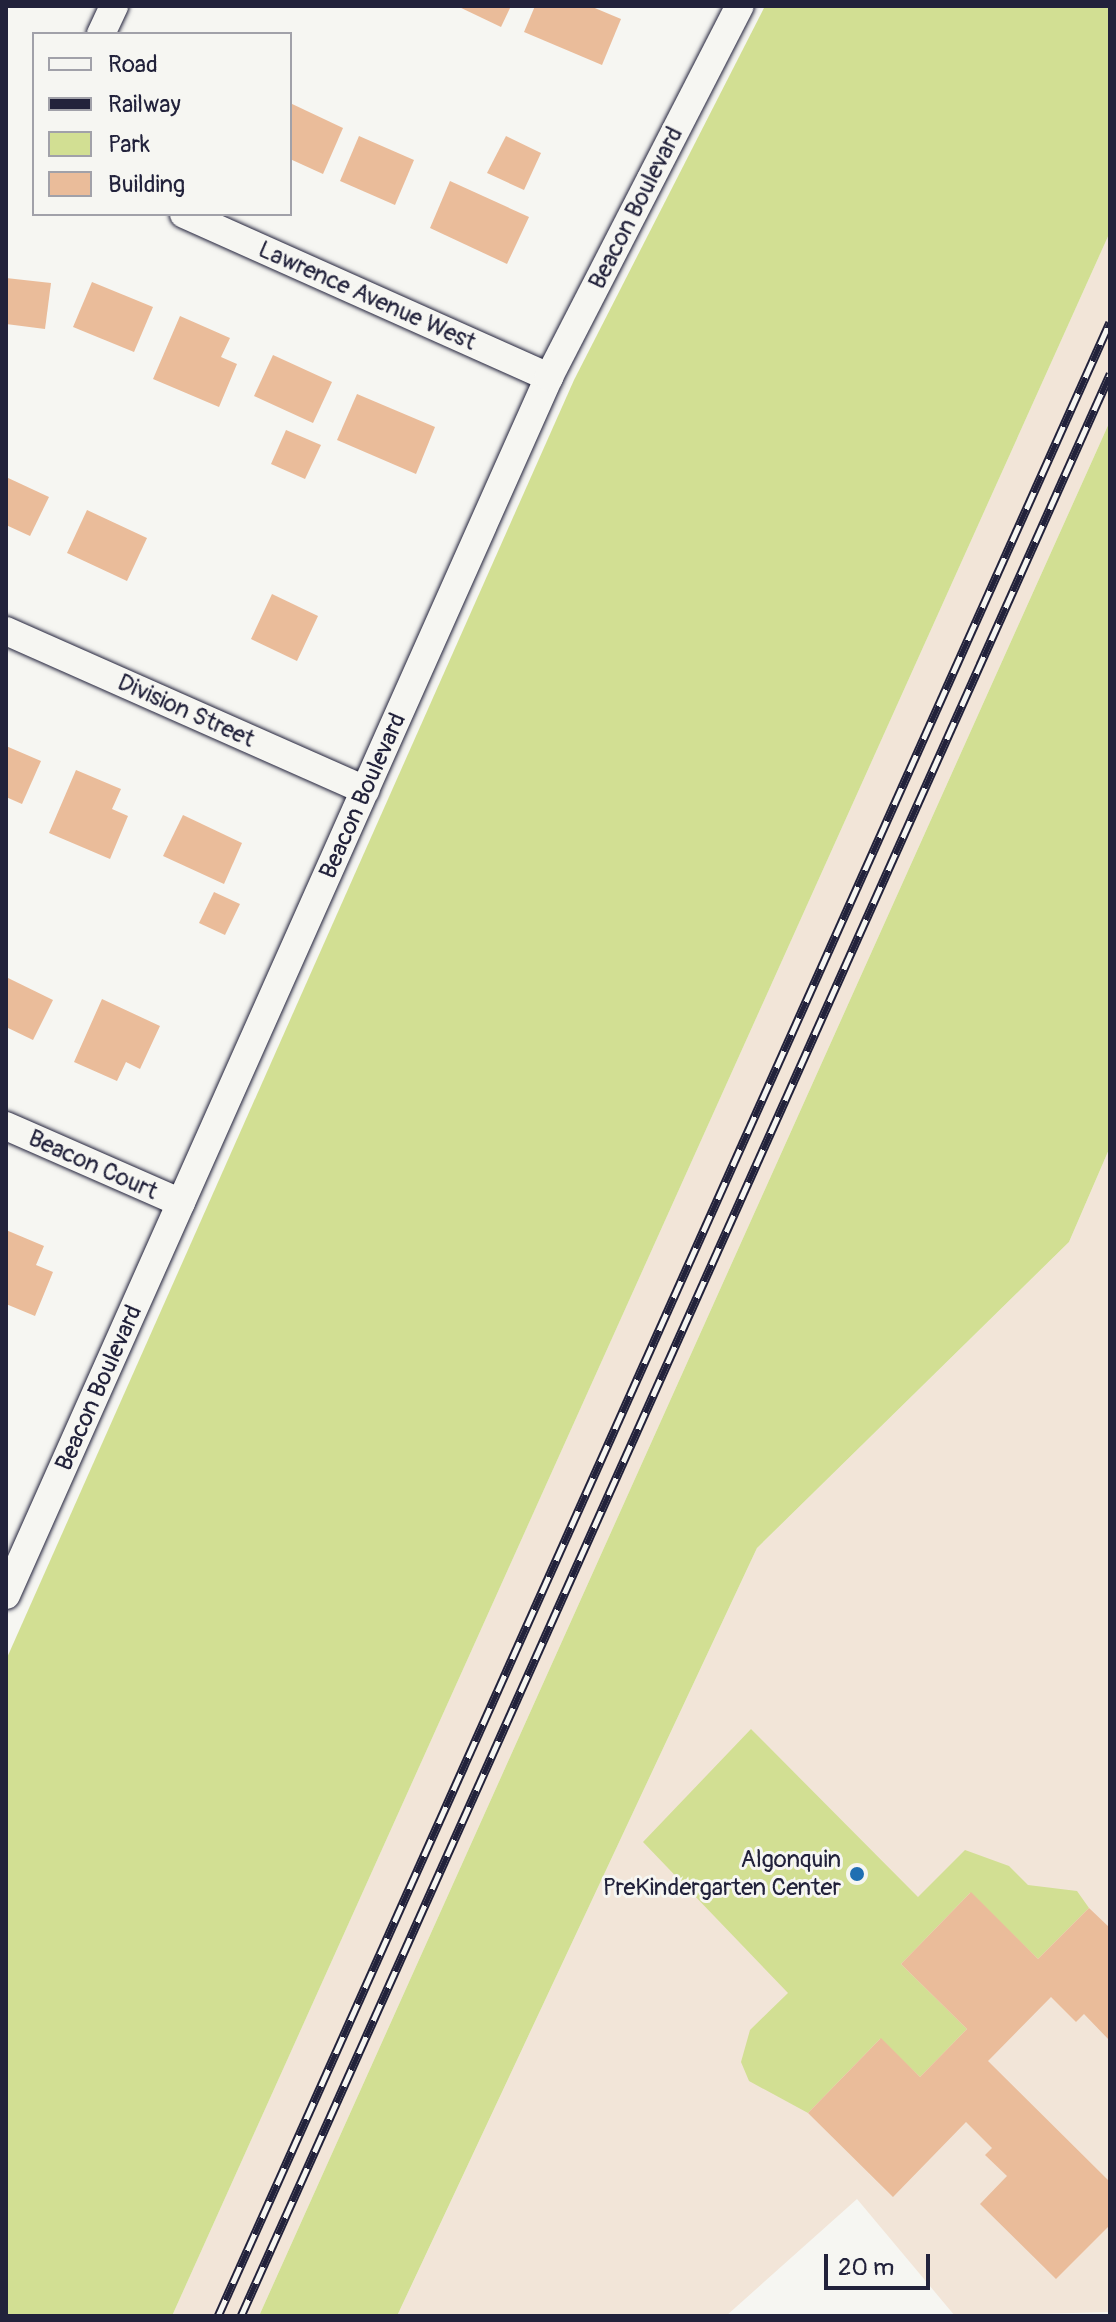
<!DOCTYPE html>
<html>
<head>
<meta charset="utf-8">
<style>
	body { margin:0 }
	#map { position:relative; width:1116px; height:2322px; overflow:hidden; background:#f6f6f2; font-family:Pangolin,sans-serif }
	div>[style] { position:absolute }
	.built>* { inset:0; background:#f2e5d8 }
	.green>* { inset:0; background:#d2df93 }
	.building>* { inset:0; background:#eabc9a }
	.roads { filter:drop-shadow(0 0 2px #22223b) drop-shadow(0 0 2px #22223b) }
	.street>* { height:28px; margin:-14px; padding:0 14px; transform-origin:14px; border-radius:14px; background:#f6f6f2 }
	.rail>* { height:9px; margin-top:-4.5px; transform-origin:0; background:repeating-linear-gradient(90deg,#f6f6f2 0 18px,#22223b 0 36px); box-sizing:border-box; border-block:2px solid #22223b }
	.dots>* { width:22px; height:22px; translate:-50% -50%; box-sizing:border-box; border:4px solid #f6f6f2; border-radius:50% }
	span { translate:-50% -50%; white-space:nowrap; text-align:center; line-height:1.15; -webkit-text-stroke:6px #f6f6f2; paint-order:stroke }
	.street-label { font-size:24px; color:#22223b }
	.poi-label { font-size:24px; color:#22223b }
	.right { translate:-100% -50%; text-align:right }
	.frame { position:absolute; inset:0; border:8px solid #22223b; pointer-events:none }
	.legend { position:absolute; left:32px; top:32px; width:260px; height:184px; box-sizing:border-box; background:#f6f6f2; border:2px solid #a1a1a9; margin:0; padding:10px 14px; list-style:none; font-size:24px; color:#22223b }
	.legend li { display:flex; align-items:center; gap:16px; height:40px }
	.legend b { width:40px; border:2px solid #a1a1a9 }
	.scale { position:absolute; left:824px; top:2254px; width:106px; height:36px; box-sizing:border-box; border:4px solid #22223b; border-top:0; padding-left:10px; font-size:24px; line-height:28px; white-space:nowrap; color:#22223b; -webkit-text-stroke:6px #f6f6f2; paint-order:stroke }
</style>
</head>
<body>
<div id="map">
	<div class="built">
		<div style="clip-path:polygon(1110px 232px,1110px 421px,259px 2316px,172px 2316px)"></div>
		<div style="clip-path:polygon(1110px 1147px,1110px 2312px,955px 2316px,857px 2199px,726px 2316px,397px 2316px,757px 1548px,1069px 1242px)"></div>
	</div>
	<div class="green">
		<div style="clip-path:polygon(765px 6px,1110px 6px,1110px 232px,172px 2316px,6px 2316px,6px 1660px,574px 380px)"></div>
		<div style="clip-path:polygon(1110px 421px,1110px 1147px,1069px 1242px,757px 1548px,397px 2316px,259px 2316px)"></div>
		<div style="clip-path:polygon(751px 1729px,918px 1897px,965px 1850px,1009px 1866px,1028px 1885px,1077px 1891px,1089px 1908px,1038px 1959px,970px 1893px,901px 1964px,967px 2029px,920px 2077px,880px 2039px,808px 2113px,749px 2081px,741px 2062px,750px 2030px,788px 1993px,643px 1842px)"></div>
	</div>
	<div class="building">
		<div style="clip-path:polygon(457px 6px,511px 6px,501px 27px)"></div>
		<div style="clip-path:polygon(535px 6px,590px 6px,621px 19px,602px 65px,524px 32px)"></div>
		<div style="clip-path:polygon(290px 103px,343px 128px,323px 174px,290px 159px)"></div>
		<div style="clip-path:polygon(359px 136px,414px 160px,395px 205px,340px 181px)"></div>
		<div style="clip-path:polygon(506px 136px,541px 153px,524px 190px,487px 173px)"></div>
		<div style="clip-path:polygon(450px 181px,529px 217px,507px 264px,430px 228px)"></div>
		<div style="clip-path:polygon(6px 278px,51px 283px,45px 329px,6px 324px)"></div>
		<div style="clip-path:polygon(92px 282px,153px 307px,134px 352px,73px 327px)"></div>
		<div style="clip-path:polygon(180px 316px,230px 338px,221px 357px,237px 364px,219px 407px,153px 379px)"></div>
		<div style="clip-path:polygon(273px 355px,332px 382px,313px 423px,254px 396px)"></div>
		<div style="clip-path:polygon(357px 394px,435px 427px,416px 474px,337px 440px)"></div>
		<div style="clip-path:polygon(286px 430px,321px 445px,305px 479px,271px 464px)"></div>
		<div style="clip-path:polygon(6px 477px,49px 497px,30px 536px,6px 525px)"></div>
		<div style="clip-path:polygon(87px 510px,147px 538px,127px 581px,67px 553px)"></div>
		<div style="clip-path:polygon(272px 594px,318px 616px,297px 661px,251px 639px)"></div>
		<div style="clip-path:polygon(6px 746px,41px 761px,22px 804px,6px 797px)"></div>
		<div style="clip-path:polygon(76px 770px,121px 789px,112px 809px,128px 816px,110px 859px,49px 833px)"></div>
		<div style="clip-path:polygon(183px 815px,242px 843px,224px 884px,163px 856px)"></div>
		<div style="clip-path:polygon(214px 892px,240px 904px,225px 935px,199px 923px)"></div>
		<div style="clip-path:polygon(6px 977px,53px 1000px,33px 1040px,6px 1027px)"></div>
		<div style="clip-path:polygon(102px 999px,160px 1026px,140px 1069px,126px 1062px,117px 1081px,74px 1062px)"></div>
		<div style="clip-path:polygon(6px 1230px,44px 1246px,36px 1265px,53px 1272px,35px 1316px,6px 1304px)"></div>
		<div style="clip-path:polygon(971px 1892px,1038px 1959px,1089px 1908px,1110px 1928px,1110px 2041px,1084px 2014px,1076px 2022px,1051px 1997px,988px 2061px,1110px 2182px,1110px 2225px,1056px 2279px,980px 2204px,1007px 2176px,985px 2155px,992px 2148px,966px 2122px,893px 2197px,808px 2113px,881px 2038px,920px 2077px,967px 2029px,901px 1964px)"></div>
	</div>
	<div class="roads">
		<div class="street">
			<div style="left:101px;top:34px;width:31px;rotate:-65deg"></div>
			<div style="left:184px;top:214px;width:400px;rotate:24.1deg"></div>
			<div style="left:6px;top:631px;width:393px;rotate:23.9deg"></div>
			<div style="left:6px;top:1126px;width:191px;rotate:23.7deg"></div>
			<div style="left:6px;top:1595px;width:1334px;rotate:-65.97deg"></div>
			<div style="left:549px;top:377px;width:417px;rotate:-62.8deg"></div>
		</div>
	</div>
	<div class="rail">
		<div style="left:218px;top:2316px;width:2184px;rotate:-65.9deg"></div>
		<div style="left:241px;top:2316px;width:2128px;rotate:-65.89deg"></div>
	</div>
	<div class="dots">
		<div style="left:857px;top:1874px;background:#1f6fb2"></div>
	</div>
	<div class="street-label">
		<span style="left:636px;top:208px;rotate:-63deg">Beacon Boulevard</span>
		<span style="left:367px;top:296px;rotate:24deg">Lawrence Avenue West</span>
		<span style="left:186px;top:711px;rotate:24deg">Division Street</span>
		<span style="left:363px;top:796px;rotate:-66deg">Beacon Boulevard</span>
		<span style="left:93px;top:1165px;rotate:24deg">Beacon Court</span>
		<span style="left:99px;top:1388px;rotate:-66deg">Beacon Boulevard</span>
	</div>
	<div class="poi-label">
		<span class="right" style="left:841px;top:1874px">Algonquin<br>PreKindergarten Center</span>
	</div>
	<div class="frame"></div>
	<ul class="legend">
	<li><b style="height:10px;background:#f6f6f2"></b>Road</li>
	<li><b style="height:10px;background:#22223b"></b>Railway</li>
	<li><b style="height:22px;background:#d2df93"></b>Park</li>
	<li><b style="height:22px;background:#eabc9a"></b>Building</li>
	</ul>
	<div class="scale">20 m</div>
</div>
</body>
</html>
